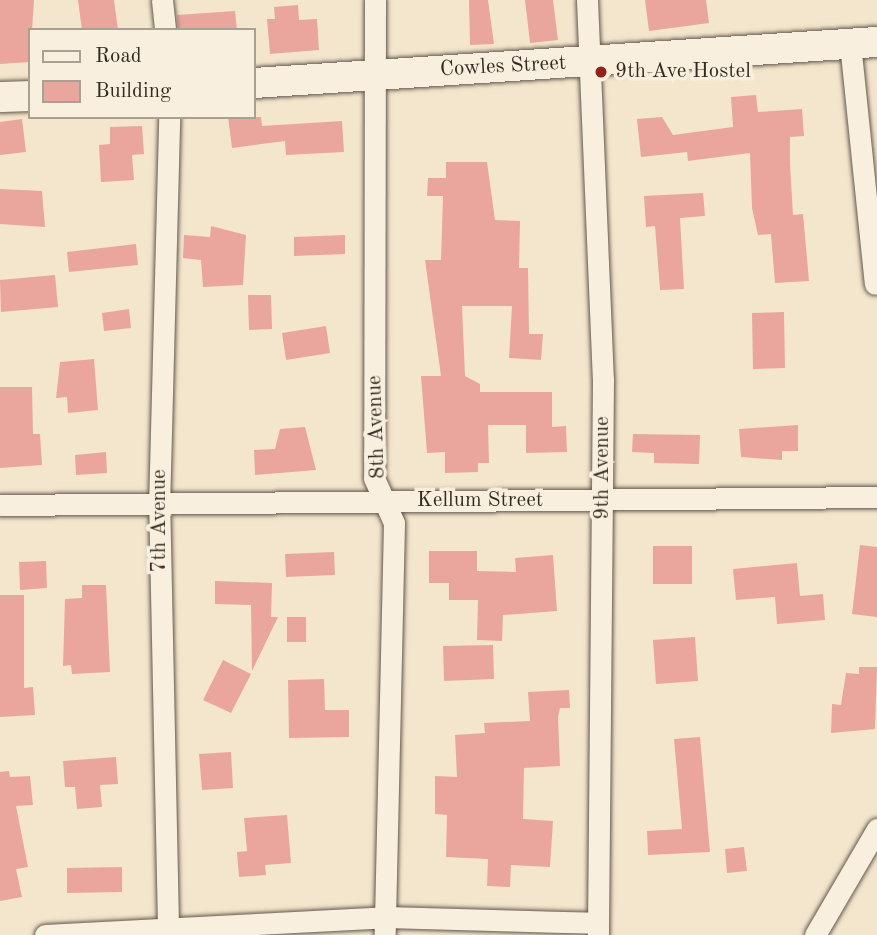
<!DOCTYPE html>
<html>
<head>
<meta charset="utf-8">
<style>
	body { margin:0 }
	#map { position:relative; width:877px; height:935px; overflow:hidden; background:#f4e6cd; font-family:"Old Standard TT",serif }
	div>[style] { position:absolute }
	.building>* { inset:0; background:#eaa69d }
	.roads { filter:drop-shadow(0 0 2px #63584c) drop-shadow(0 0 2px #63584c) }
	.street>* { height:21px; margin:-10.5px; padding:0 10.5px; transform-origin:10.5px; border-radius:10.5px; background:#f8efde }
	.secondary>* { height:30px; margin:-15px; padding:0 15px; transform-origin:15px; border-radius:15px; background:#f8efde }
	.dots>* { width:19px; height:19px; translate:-50% -50%; box-sizing:border-box; border:4px solid #f8efde; border-radius:50% }
	span { translate:-50% -50%; white-space:nowrap; text-align:center; line-height:1.15; -webkit-text-stroke:7px #f8efde; paint-order:stroke }
	.street-label { font-size:21px; color:#332921 }
	.poi-label { font-size:21px; color:#332921 }
	.left { translate:0 -50%; text-align:left }
	.legend { position:absolute; left:28px; top:28px; width:228px; height:91px; box-sizing:border-box; background:#f8efde; border:2px solid #a9a092; margin:0; padding:9px 12px; list-style:none; font-size:21px; color:#332921 }
	.legend li { display:flex; align-items:center; gap:14px; height:35px }
	.legend b { width:35px; border:2px solid #a9a092 }
</style>
</head>
<body>
<div id="map">
	<div class="building">
		<div style="clip-path:polygon(0 0,34px 0,30px 62px,0 64px)"></div>
		<div style="clip-path:polygon(78px 0,114px 0,118px 30px,82px 30px)"></div>
		<div style="clip-path:polygon(469px 0,488px 0,494px 44px,470px 45px)"></div>
		<div style="clip-path:polygon(525px 0,553px 0,558px 40px,530px 43px)"></div>
		<div style="clip-path:polygon(645px 0,706px 0,709px 23px,649px 31px)"></div>
		<div style="clip-path:polygon(298px 5px,299px 20px,317px 19px,319px 50px,270px 54px,267px 19px,275px 19px,274px 7px)"></div>
		<div style="clip-path:polygon(235px 11px,237px 30px,178px 30px,177px 15px)"></div>
		<div style="clip-path:polygon(756px 95px,758px 112px,802px 109px,804px 136px,790px 137px,790px 164px,793px 215px,803px 214px,809px 281px,775px 283px,771px 234px,758px 235px,752px 208px,750px 153px,688px 161px,687px 152px,641px 157px,637px 119px,662px 117px,673px 135px,733px 127px,731px 97px)"></div>
		<div style="clip-path:polygon(228px 117px,261px 117px,262px 126px,342px 121px,344px 152px,286px 155px,285px 141px,232px 148px)"></div>
		<div style="clip-path:polygon(22px 119px,26px 152px,0 155px,0 122px)"></div>
		<div style="clip-path:polygon(142px 126px,144px 154px,132px 155px,134px 180px,101px 182px,99px 145px,110px 144px,110px 127px)"></div>
		<div style="clip-path:polygon(446px 162px,487px 162px,495px 220px,520px 221px,519px 268px,528px 268px,529px 334px,543px 334px,541px 360px,509px 358px,512px 306px,462px 306px,465px 376px,480px 384px,480px 392px,552px 392px,552px 427px,566px 426px,567px 452px,526px 453px,526px 425px,488px 425px,489px 463px,478px 463px,478px 472px,445px 473px,445px 452px,427px 453px,421px 376px,441px 376px,425px 260px,441px 260px,443px 196px,427px 196px,428px 178px,446px 178px)"></div>
		<div style="clip-path:polygon(0 189px,42px 191px,45px 227px,0 224px)"></div>
		<div style="clip-path:polygon(703px 193px,705px 216px,680px 218px,684px 289px,660px 290px,655px 226px,646px 227px,644px 196px)"></div>
		<div style="clip-path:polygon(211px 226px,246px 235px,243px 285px,203px 287px,201px 260px,183px 258px,184px 235px,210px 237px)"></div>
		<div style="clip-path:polygon(345px 235px,345px 254px,294px 256px,294px 237px)"></div>
		<div style="clip-path:polygon(136px 244px,138px 265px,69px 272px,67px 252px)"></div>
		<div style="clip-path:polygon(55px 275px,58px 307px,1px 312px,0 280px)"></div>
		<div style="clip-path:polygon(248px 295px,271px 295px,272px 329px,249px 330px)"></div>
		<div style="clip-path:polygon(129px 309px,131px 328px,104px 331px,102px 313px)"></div>
		<div style="clip-path:polygon(784px 312px,785px 368px,753px 369px,752px 313px)"></div>
		<div style="clip-path:polygon(326px 326px,330px 353px,286px 360px,282px 333px)"></div>
		<div style="clip-path:polygon(94px 359px,98px 410px,68px 413px,67px 397px,56px 398px,60px 362px)"></div>
		<div style="clip-path:polygon(0 387px,32px 387px,33px 434px,40px 434px,42px 465px,0 468px)"></div>
		<div style="clip-path:polygon(798px 425px,798px 451px,782px 451px,782px 460px,741px 457px,739px 429px)"></div>
		<div style="clip-path:polygon(305px 427px,316px 470px,255px 475px,254px 450px,275px 449px,280px 429px)"></div>
		<div style="clip-path:polygon(633px 434px,700px 435px,699px 464px,654px 463px,654px 453px,632px 452px)"></div>
		<div style="clip-path:polygon(106px 452px,107px 473px,76px 475px,75px 455px)"></div>
		<div style="clip-path:polygon(860px 545px,877px 547px,877px 617px,852px 614px)"></div>
		<div style="clip-path:polygon(653px 546px,692px 546px,692px 584px,653px 584px)"></div>
		<div style="clip-path:polygon(429px 551px,477px 551px,477px 571px,516px 572px,515px 558px,553px 555px,557px 611px,503px 615px,502px 641px,477px 640px,478px 600px,449px 600px,449px 583px,429px 583px)"></div>
		<div style="clip-path:polygon(334px 552px,335px 575px,286px 577px,285px 554px)"></div>
		<div style="clip-path:polygon(46px 561px,47px 588px,20px 590px,19px 562px)"></div>
		<div style="clip-path:polygon(797px 563px,800px 596px,823px 594px,825px 620px,777px 624px,775px 597px,736px 600px,733px 569px)"></div>
		<div style="clip-path:polygon(215px 581px,272px 583px,271px 617px,278px 617px,252px 671px,251px 605px,215px 604px)"></div>
		<div style="clip-path:polygon(82px 585px,106px 585px,110px 672px,72px 674px,71px 665px,63px 666px,65px 599px,82px 598px)"></div>
		<div style="clip-path:polygon(0 595px,24px 595px,24px 688px,33px 687px,35px 715px,0 717px)"></div>
		<div style="clip-path:polygon(287px 617px,306px 617px,306px 642px,287px 642px)"></div>
		<div style="clip-path:polygon(695px 637px,698px 681px,656px 684px,653px 640px)"></div>
		<div style="clip-path:polygon(493px 645px,494px 679px,444px 681px,443px 646px)"></div>
		<div style="clip-path:polygon(223px 660px,251px 674px,231px 713px,203px 700px)"></div>
		<div style="clip-path:polygon(859px 667px,877px 667px,875px 729px,831px 733px,832px 704px,841px 705px,846px 673px,859px 674px)"></div>
		<div style="clip-path:polygon(324px 679px,325px 710px,349px 710px,349px 737px,289px 738px,288px 680px)"></div>
		<div style="clip-path:polygon(569px 690px,570px 708px,560px 708px,558px 717px,560px 766px,524px 768px,523px 819px,553px 821px,550px 867px,511px 865px,510px 887px,487px 886px,488px 859px,446px 857px,447px 815px,435px 814px,435px 776px,457px 777px,455px 735px,485px 733px,484px 723px,530px 721px,528px 692px)"></div>
		<div style="clip-path:polygon(700px 737px,710px 852px,648px 855px,647px 831px,682px 829px,674px 739px)"></div>
		<div style="clip-path:polygon(231px 752px,233px 788px,202px 790px,199px 754px)"></div>
		<div style="clip-path:polygon(116px 757px,118px 784px,100px 785px,102px 807px,77px 809px,75px 787px,65px 787px,63px 761px)"></div>
		<div style="clip-path:polygon(9px 771px,10px 777px,30px 776px,33px 805px,16px 806px,28px 867px,16px 869px,22px 897px,0 901px,0 772px)"></div>
		<div style="clip-path:polygon(287px 815px,291px 863px,265px 865px,266px 875px,239px 877px,237px 852px,247px 851px,244px 818px)"></div>
		<div style="clip-path:polygon(744px 847px,747px 871px,727px 873px,725px 849px)"></div>
		<div style="clip-path:polygon(122px 867px,122px 892px,67px 893px,67px 868px)"></div>
	</div>
	<div class="roads">
		<div class="street">
			<div style="left:162px;top:0;width:30px;rotate:84deg"></div>
			<div style="left:375px;top:0;width:478px;rotate:90.1deg"></div>
			<div style="left:374px;top:478px;width:49px;rotate:66deg"></div>
			<div style="left:394px;top:523px;width:412px;rotate:91.3deg"></div>
			<div style="left:587px;top:0;width:380px;rotate:87.6deg"></div>
			<div style="left:603px;top:380px;width:555px;rotate:90.52deg"></div>
			<div style="left:850px;top:43px;width:242px;rotate:84.1deg"></div>
			<div style="left:0;top:505px;width:877px;rotate:-0.52deg"></div>
			<div style="left:168px;top:925px;width:417px;rotate:-91.2deg"></div>
			<div style="left:159px;top:508px;width:391px;rotate:-88.5deg"></div>
			<div style="left:45px;top:935px;width:341px;rotate:-3deg"></div>
			<div style="left:386px;top:917px;width:209px;rotate:1.6deg"></div>
			<div style="left:815px;top:935px;width:123px;rotate:-59.7deg"></div>
		</div>
		<div class="secondary">
			<div style="left:254px;top:83px;width:624px;rotate:-3.77deg"></div>
			<div style="left:0;top:97px;width:30px;rotate:-2deg"></div>
		</div>
	</div>
	<div class="dots">
		<div style="left:601px;top:72px;background:#8f2418"></div>
	</div>
	<div class="street-label">
		<span style="left:503px;top:67px;rotate:-3deg">Cowles Street</span>
		<span style="left:377px;top:427px;rotate:-92deg">8th Avenue</span>
		<span style="left:603px;top:468px;rotate:-90deg">9th Avenue</span>
		<span style="left:480px;top:501px">Kellum Street</span>
		<span style="left:160px;top:521px;rotate:-90deg">7th Avenue</span>
	</div>
	<div class="poi-label">
		<span class="left" style="left:615px;top:72px">9th Ave Hostel</span>
	</div>
	<ul class="legend">
	<li><b style="height:9px;background:#f8efde"></b>Road</li>
	<li><b style="height:19px;background:#eaa69d"></b>Building</li>
	</ul>
</div>
</body>
</html>
